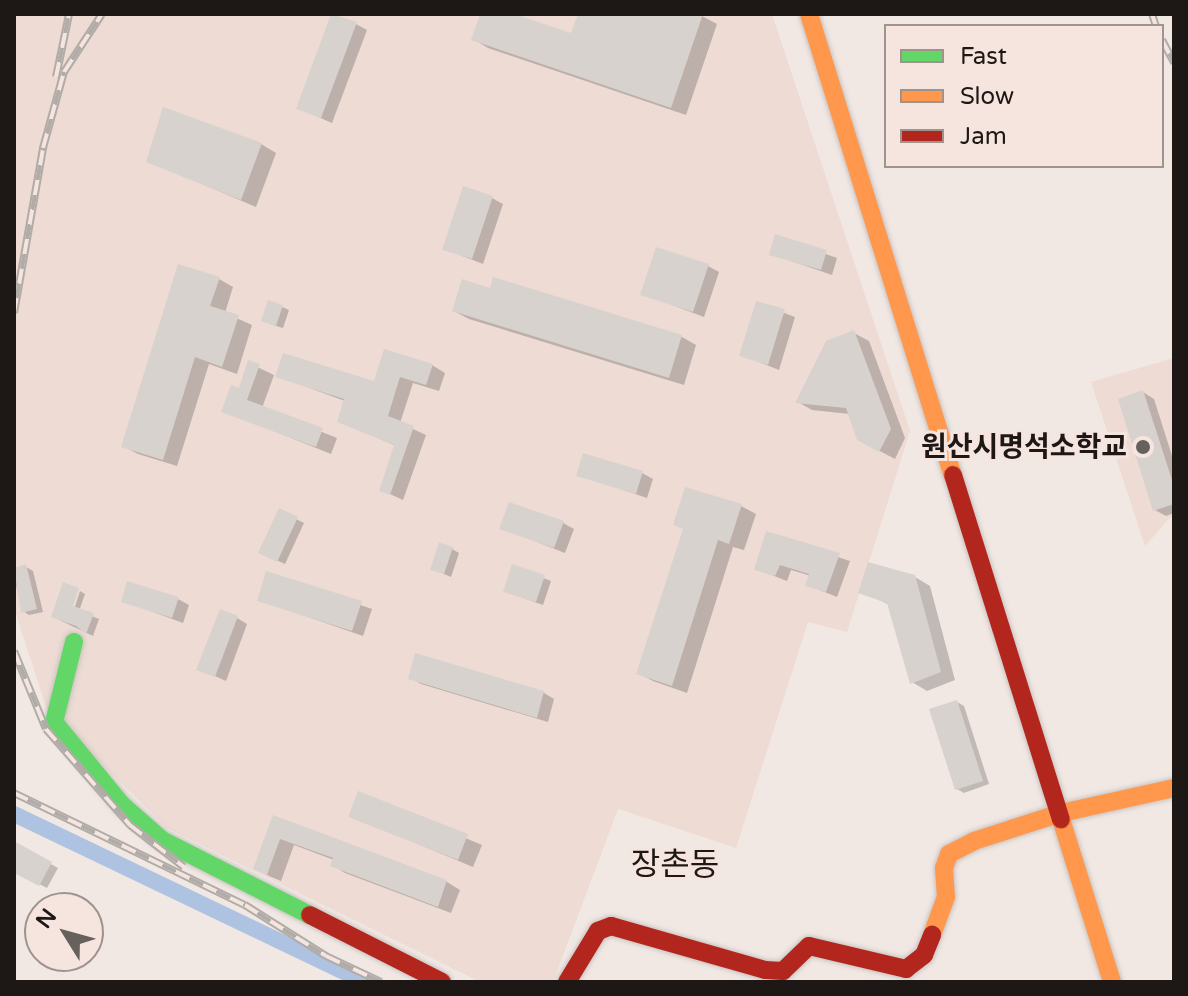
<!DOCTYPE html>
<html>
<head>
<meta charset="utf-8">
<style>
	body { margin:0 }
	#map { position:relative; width:1188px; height:996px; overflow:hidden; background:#f1e8e4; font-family:"Varela Round","Noto Sans KR",sans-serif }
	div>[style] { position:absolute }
	.built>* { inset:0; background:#eddbd4 }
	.shadow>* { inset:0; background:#0003 }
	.canal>* { height:16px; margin:-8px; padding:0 8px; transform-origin:8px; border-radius:8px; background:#aec3e1 }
	.building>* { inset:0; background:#d8d2ce }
	.roads { filter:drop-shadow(0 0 2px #cac3c0) drop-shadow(0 0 2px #cac3c0) }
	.fast>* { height:18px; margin:-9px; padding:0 9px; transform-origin:9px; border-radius:9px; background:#63d668 }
	.slow>* { height:18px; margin:-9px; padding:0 9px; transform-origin:9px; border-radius:9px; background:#ff974d }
	.jam>* { height:18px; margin:-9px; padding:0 9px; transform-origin:9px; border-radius:9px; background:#b3261e }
	.rail>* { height:8px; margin-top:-4px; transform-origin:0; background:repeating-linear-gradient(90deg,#f6e5df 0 15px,#b1aca8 0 30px); box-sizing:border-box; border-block:2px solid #b1aca8 }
	.dots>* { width:22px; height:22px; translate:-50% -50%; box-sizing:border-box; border:4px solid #f6e5df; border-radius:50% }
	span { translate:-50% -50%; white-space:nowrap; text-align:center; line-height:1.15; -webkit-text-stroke:6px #f6e5df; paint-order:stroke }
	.poi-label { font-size:28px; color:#1d1815; font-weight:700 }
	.right { translate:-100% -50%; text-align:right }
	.quarter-label { font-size:32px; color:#1d1815 }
	.frame { position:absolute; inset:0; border:16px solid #1d1815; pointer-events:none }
	.legend { position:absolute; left:884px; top:24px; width:280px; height:144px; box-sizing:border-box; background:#f6e5df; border:2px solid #9f938e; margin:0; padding:10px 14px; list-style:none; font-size:24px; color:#1d1815 }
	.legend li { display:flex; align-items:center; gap:16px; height:40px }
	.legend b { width:40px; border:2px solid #9f938e }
	.north { position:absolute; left:24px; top:892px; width:80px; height:80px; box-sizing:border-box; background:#f6e5df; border:2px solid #9f938e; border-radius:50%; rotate:307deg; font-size:22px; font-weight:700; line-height:32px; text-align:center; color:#1d1815 }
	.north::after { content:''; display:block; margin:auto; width:28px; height:36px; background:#67615d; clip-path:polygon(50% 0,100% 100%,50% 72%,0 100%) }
</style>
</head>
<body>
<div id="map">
	<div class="built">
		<div style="clip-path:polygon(14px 14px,772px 14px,910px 431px,847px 632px,808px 622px,736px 848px,618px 809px,553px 982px,480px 982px,167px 828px,47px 710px,14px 608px)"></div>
		<div style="clip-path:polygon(1174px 358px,1174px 513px,1145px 546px,1091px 382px)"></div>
	</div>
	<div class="shadow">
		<div style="clip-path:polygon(482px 14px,508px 14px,572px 36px,580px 14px,698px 14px,717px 24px,686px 115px,488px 48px,473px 39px)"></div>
		<div style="clip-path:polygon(356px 24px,367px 30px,332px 123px,298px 108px)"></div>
		<div style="clip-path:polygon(261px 144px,276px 153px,256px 207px,148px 161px)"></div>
		<div style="clip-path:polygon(492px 198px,503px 204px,483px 264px,444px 249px)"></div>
		<div style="clip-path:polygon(776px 236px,837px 258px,832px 275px,771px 254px)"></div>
		<div style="clip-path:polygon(708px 266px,719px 272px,704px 317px,643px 294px)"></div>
		<div style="clip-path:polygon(219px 279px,233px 287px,225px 313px,252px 325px,237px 374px,209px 364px,177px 466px,138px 454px,123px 446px)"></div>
		<div style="clip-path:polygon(495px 279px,682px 337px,696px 345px,684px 385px,469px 319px,454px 311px,491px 291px)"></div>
		<div style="clip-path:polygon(757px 303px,795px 317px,779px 370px,741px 355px)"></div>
		<div style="clip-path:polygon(282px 307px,289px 310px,283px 328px,270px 324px)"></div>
		<div style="clip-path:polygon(854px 333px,869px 341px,905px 438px,895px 459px,874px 448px,850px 414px,812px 410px,798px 402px)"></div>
		<div style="clip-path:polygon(249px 363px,274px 375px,262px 408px,337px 438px,331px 454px,224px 411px,240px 390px)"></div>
		<div style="clip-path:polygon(432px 365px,445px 373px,439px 391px,413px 383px,400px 423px,426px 435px,403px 500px,381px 490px,396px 446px,339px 421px,345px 401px,277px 376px,375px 384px)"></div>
		<div style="clip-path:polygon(1143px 392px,1154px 399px,1174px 462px,1174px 513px,1166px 516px,1155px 510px)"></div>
		<div style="clip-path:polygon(642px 473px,653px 479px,647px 498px,579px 475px)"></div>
		<div style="clip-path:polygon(741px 506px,756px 514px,744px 550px,733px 547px,687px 693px,653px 681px,638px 673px,684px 529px)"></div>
		<div style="clip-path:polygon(280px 511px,304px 523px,285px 564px,267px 556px)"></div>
		<div style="clip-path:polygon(563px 523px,574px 529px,565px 553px,502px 528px)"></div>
		<div style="clip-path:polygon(767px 534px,850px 561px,837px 597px,807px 585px,811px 576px,791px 570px,787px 581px,756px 569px)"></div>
		<div style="clip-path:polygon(452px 549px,459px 553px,451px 577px,432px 569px)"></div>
		<div style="clip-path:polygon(26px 567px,33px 571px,43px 612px,29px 615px,23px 611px,14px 577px,14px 570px)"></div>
		<div style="clip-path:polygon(514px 567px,551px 581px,543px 605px,512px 594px)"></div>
		<div style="clip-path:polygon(268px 573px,372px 609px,363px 636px,259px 600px)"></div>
		<div style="clip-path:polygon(915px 577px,930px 586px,955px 680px,927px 691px,912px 682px,890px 605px,861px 592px)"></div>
		<div style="clip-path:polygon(80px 591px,85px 594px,79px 611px,99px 619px,93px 636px,53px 617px,72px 616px)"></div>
		<div style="clip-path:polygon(178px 599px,189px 605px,183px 623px,123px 601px)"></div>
		<div style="clip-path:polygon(237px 618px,247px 624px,226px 681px,199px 669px)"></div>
		<div style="clip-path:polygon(416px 656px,544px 693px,554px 699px,548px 722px,421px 684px,410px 678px)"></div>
		<div style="clip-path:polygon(957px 702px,964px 706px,989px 784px,964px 793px,957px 789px)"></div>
		<div style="clip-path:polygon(360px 794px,482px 845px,473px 867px,351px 816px)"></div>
		<div style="clip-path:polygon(274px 817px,447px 882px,460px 890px,451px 913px,345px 873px,332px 865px,334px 860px,294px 845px,281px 881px,269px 876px,255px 868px)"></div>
		<div style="clip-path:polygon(14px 844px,58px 868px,47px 888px,14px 871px)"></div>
	</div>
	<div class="canal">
		<div style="left:14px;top:814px;width:388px;rotate:25.6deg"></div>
	</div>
	<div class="building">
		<div style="clip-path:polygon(331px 14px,357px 22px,321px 118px,296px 109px)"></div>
		<div style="clip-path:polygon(480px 14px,514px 14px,571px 33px,578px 14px,703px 14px,671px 108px,471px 40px)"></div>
		<div style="clip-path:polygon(163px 107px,262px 143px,241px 200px,146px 162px)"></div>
		<div style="clip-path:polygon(463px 186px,493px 196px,472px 259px,442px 250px)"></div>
		<div style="clip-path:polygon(775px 234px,827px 250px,821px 270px,769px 255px)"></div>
		<div style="clip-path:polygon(656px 247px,709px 264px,693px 312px,640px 295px)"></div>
		<div style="clip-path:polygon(178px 264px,220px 277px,210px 306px,239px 315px,222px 367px,195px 357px,163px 460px,121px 447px)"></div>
		<div style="clip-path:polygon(493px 277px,682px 335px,669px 378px,452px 311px,462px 279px,490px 288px)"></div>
		<div style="clip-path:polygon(268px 300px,283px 305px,276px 326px,261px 321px)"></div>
		<div style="clip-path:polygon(756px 301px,785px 309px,768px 365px,739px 356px)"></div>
		<div style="clip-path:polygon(854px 330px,891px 429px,879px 452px,857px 440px,846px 408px,795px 403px,826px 341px)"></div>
		<div style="clip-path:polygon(384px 349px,433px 364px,426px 385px,400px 377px,388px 416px,414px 426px,390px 495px,379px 491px,394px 445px,337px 422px,344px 399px,275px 377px,283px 353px,374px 381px)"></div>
		<div style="clip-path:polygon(248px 360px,260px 364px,247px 400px,323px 428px,316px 447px,221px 412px,231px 385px,239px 388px)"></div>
		<div style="clip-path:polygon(1143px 390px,1174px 486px,1174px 504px,1153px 511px,1118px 399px)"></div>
		<div style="clip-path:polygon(583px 453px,643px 471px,636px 494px,576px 476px)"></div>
		<div style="clip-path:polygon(685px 487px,742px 504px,729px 544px,718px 540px,672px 686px,636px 674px,683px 529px,673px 525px)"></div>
		<div style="clip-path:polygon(509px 502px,564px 521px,554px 548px,499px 529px)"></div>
		<div style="clip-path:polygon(279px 508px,298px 517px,277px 562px,258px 553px)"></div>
		<div style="clip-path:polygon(766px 531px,840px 553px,826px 592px,805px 586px,809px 574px,780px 565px,775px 576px,754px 570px)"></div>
		<div style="clip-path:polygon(439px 542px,453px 547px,444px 574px,430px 570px)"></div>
		<div style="clip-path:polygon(868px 562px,915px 575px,941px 672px,910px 684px,887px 603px,858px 593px)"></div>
		<div style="clip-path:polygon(26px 564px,37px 609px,21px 613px,14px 568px)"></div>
		<div style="clip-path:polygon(512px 564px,545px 575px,536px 602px,503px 592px)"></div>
		<div style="clip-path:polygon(266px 571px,362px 601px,352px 631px,257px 601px)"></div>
		<div style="clip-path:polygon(127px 581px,179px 597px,172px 618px,121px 602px)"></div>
		<div style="clip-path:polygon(63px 582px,79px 588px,73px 606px,94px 613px,86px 634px,76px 626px,51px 617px)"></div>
		<div style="clip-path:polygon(220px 609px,238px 616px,215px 677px,196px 670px)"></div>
		<div style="clip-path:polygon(415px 653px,544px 691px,537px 718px,408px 679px)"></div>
		<div style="clip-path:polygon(957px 700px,983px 781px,955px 790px,929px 709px)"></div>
		<div style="clip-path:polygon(358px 791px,468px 834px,458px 860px,348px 817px)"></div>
		<div style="clip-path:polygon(273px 815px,447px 880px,438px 907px,330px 866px,333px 858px,280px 839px,267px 875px,253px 869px)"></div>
		<div style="clip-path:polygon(14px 841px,52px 862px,39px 886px,14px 873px)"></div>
	</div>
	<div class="roads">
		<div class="fast">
			<div style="left:74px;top:642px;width:82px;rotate:104deg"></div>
			<div style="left:54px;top:722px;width:106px;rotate:50.7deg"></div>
			<div style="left:121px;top:804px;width:55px;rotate:41.3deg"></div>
			<div style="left:162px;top:840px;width:166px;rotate:26.9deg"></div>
		</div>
		<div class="slow">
			<div style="left:809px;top:14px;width:483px;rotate:72.7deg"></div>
			<div style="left:1061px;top:819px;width:171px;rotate:72.6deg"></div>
			<div style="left:932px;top:935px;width:40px;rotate:-69.8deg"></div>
			<div style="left:946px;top:897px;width:29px;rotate:-94deg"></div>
			<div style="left:944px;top:868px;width:15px;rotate:-70deg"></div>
			<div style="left:949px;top:854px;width:28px;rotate:-27deg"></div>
			<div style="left:974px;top:841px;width:91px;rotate:-17.8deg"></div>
			<div style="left:1061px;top:813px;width:116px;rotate:-12.5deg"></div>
		</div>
		<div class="jam">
			<div style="left:953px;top:475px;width:361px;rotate:72.6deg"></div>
			<div style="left:310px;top:915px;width:148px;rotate:26.9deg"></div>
			<div style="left:567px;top:982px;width:60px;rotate:-58.7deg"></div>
			<div style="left:598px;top:931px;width:14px;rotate:-21deg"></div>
			<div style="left:611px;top:926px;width:160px;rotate:15.9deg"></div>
			<div style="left:765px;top:970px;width:18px;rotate:3deg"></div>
			<div style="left:783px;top:971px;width:36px;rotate:-44deg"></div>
			<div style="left:809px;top:946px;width:100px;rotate:13.3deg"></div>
			<div style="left:906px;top:969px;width:23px;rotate:-38deg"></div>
			<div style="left:924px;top:955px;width:22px;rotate:-68deg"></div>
		</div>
	</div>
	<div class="rail">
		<div style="left:1152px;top:14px;width:13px;rotate:72deg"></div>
		<div style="left:1162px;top:40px;width:26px;rotate:62deg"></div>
		<div style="left:56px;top:77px;width:64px;rotate:-78.3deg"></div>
		<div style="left:14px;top:313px;width:168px;rotate:-80deg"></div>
		<div style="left:43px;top:148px;width:79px;rotate:-74.6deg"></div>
		<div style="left:64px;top:72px;width:69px;rotate:-56.8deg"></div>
		<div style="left:14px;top:651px;width:84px;rotate:67.7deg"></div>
		<div style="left:46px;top:729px;width:128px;rotate:48.8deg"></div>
		<div style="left:130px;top:825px;width:68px;rotate:37.9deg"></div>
		<div style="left:14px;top:793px;width:257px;rotate:25.9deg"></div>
		<div style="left:245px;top:905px;width:96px;rotate:32.2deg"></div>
		<div style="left:326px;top:956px;width:61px;rotate:25.3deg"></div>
	</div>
	<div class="dots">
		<div style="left:1143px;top:447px;background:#67615d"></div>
	</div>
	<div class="poi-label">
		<span class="right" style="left:1127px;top:447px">원산시명석소학교</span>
	</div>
	<div class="quarter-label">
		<span style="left:675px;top:865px">장촌동</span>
	</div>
	<div class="frame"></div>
	<ul class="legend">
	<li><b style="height:10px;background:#63d668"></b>Fast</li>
	<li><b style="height:10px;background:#ff974d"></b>Slow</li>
	<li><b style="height:10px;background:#b3261e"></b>Jam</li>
	</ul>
	<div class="north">N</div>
</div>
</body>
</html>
